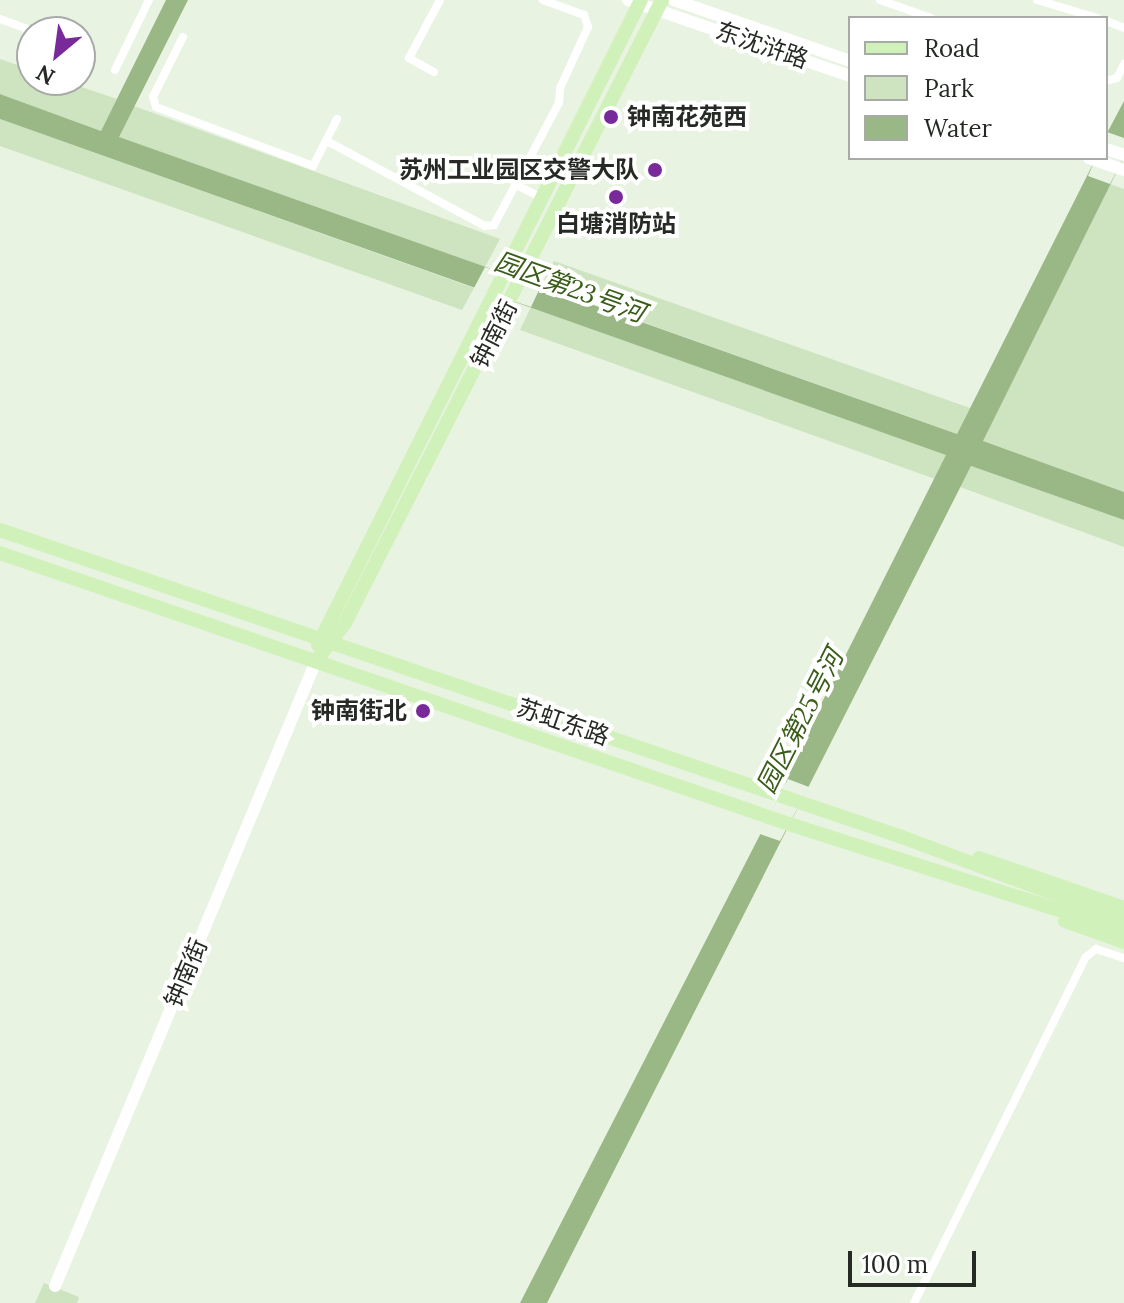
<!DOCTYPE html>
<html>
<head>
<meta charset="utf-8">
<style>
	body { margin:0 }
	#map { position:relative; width:1124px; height:1303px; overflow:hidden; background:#e8f3e2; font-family:Lora,"Noto Sans SC",serif }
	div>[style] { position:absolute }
	.green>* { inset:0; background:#cee4c1 }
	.water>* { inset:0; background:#9ab786 }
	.pier>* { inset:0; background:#e8f3e2 }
	.street>* { height:8px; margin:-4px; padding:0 4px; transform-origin:4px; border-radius:4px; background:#fff }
	.secondary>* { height:12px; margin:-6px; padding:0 6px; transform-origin:6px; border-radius:6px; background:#fff }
	.primary>* { height:14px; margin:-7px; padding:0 7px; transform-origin:7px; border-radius:7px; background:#d1f1bb }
	.dots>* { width:22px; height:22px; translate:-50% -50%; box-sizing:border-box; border:4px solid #fff; border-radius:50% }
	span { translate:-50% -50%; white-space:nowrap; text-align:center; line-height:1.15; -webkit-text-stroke:8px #fff; paint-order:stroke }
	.street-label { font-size:24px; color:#262a24 }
	.poi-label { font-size:24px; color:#262a24; font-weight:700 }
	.left { translate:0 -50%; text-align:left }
	.right { translate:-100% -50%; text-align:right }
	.water-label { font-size:26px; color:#3a5e19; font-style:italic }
	.legend { position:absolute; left:848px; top:16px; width:260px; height:144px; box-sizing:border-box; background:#fff; border:2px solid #a8aaa7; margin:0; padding:10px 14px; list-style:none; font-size:24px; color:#262a24 }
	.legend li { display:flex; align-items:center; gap:16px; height:40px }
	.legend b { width:40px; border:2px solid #a8aaa7 }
	.north { position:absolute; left:16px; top:16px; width:80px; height:80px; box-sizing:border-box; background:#fff; border:2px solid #a8aaa7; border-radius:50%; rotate:209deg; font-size:22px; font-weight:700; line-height:32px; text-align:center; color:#262a24 }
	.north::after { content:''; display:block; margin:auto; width:28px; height:36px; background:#782a9b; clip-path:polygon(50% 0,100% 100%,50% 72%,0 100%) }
	.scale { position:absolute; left:848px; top:1251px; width:128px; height:36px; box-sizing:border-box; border:4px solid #262a24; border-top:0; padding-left:10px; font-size:24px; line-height:28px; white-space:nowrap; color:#262a24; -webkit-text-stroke:6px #fff; paint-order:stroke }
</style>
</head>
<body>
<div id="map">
	<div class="green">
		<div style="clip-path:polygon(0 59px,32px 70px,32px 80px,61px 80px,117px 99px,101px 131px,0 94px)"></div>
		<div style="clip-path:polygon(134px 106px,500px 239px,485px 267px,118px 137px)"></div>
		<div style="clip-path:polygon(0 119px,474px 288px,462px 310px,0 146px)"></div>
		<div style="clip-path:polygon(1110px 184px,1124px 189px,1124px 492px,982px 442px)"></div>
		<div style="clip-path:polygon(554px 261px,970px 408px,957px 434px,541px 286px)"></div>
		<div style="clip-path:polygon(531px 307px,947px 455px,935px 479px,520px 330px)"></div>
		<div style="clip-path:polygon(971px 466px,1124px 520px,1124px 547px,960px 487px)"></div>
		<div style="clip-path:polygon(44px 1283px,79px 1297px,77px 1303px,35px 1303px)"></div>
	</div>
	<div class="water">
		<div style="clip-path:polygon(166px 0,188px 0,119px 137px,957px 434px,1096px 158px,1106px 158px,1106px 135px,1124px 101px,1124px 157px,983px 441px,1124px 492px,1124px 520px,971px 466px,547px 1303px,520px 1303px,786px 784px,784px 778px,946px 455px,0 119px,0 94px,101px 131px)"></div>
	</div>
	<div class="pier">
		<div style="clip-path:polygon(1107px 132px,1124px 138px,1124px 157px,1110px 184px,1088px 176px,1096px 158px,1106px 158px)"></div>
		<div style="clip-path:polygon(485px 267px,541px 286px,531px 307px,474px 288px)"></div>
		<div style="clip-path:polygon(788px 779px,809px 787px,780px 841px,760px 834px)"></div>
	</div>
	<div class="street">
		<div style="left:880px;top:0;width:54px;rotate:19.4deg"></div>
		<div style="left:1037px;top:0;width:63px;rotate:16.7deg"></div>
		<div style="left:0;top:19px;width:38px;rotate:20deg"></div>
		<div style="left:1106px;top:21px;width:19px;rotate:21deg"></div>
		<div style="left:183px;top:37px;width:67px;rotate:116.6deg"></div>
		<div style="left:153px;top:97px;width:10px;rotate:73deg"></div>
		<div style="left:156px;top:107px;width:168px;rotate:20.6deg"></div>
		<div style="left:313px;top:166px;width:53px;rotate:-62.9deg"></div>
		<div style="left:115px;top:70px;width:78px;rotate:-64.1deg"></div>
		<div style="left:434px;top:72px;width:29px;rotate:-151deg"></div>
		<div style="left:409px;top:58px;width:66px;rotate:-61.9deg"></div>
		<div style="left:1106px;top:81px;width:11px;rotate:-15deg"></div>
		<div style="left:1117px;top:78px;width:16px;rotate:-63deg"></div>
		<div style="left:327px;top:141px;width:179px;rotate:28.3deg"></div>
		<div style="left:485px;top:226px;width:9px;rotate:-6deg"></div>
		<div style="left:494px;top:225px;width:138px;rotate:-62deg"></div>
		<div style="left:559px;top:103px;width:15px;rotate:-86deg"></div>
		<div style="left:560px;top:88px;width:67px;rotate:-65.3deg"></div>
		<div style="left:588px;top:27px;width:13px;rotate:-108deg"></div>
		<div style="left:584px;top:15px;width:44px;rotate:-159.9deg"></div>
		<div style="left:518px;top:186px;width:25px;rotate:26deg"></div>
		<div style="left:914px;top:1303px;width:386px;rotate:-63.6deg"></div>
		<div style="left:1086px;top:957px;width:13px;rotate:-39deg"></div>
		<div style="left:1096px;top:949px;width:29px;rotate:18deg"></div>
	</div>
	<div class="secondary">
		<div style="left:628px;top:0;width:235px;rotate:18.9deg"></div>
		<div style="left:674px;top:0;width:186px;rotate:19.1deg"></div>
		<div style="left:1106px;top:149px;width:19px;rotate:18deg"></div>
		<div style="left:1089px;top:158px;width:37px;rotate:19deg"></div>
		<div style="left:55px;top:1286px;width:677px;rotate:-67.33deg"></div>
	</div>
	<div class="primary">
		<div style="left:0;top:530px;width:953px;rotate:18.8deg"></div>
		<div style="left:902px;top:837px;width:237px;rotate:20.5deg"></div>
		<div style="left:0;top:553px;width:834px;rotate:18.96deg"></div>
		<div style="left:789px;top:824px;width:352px;rotate:17.7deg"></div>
		<div style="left:318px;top:645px;width:721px;rotate:-63.4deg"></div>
		<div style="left:316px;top:661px;width:48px;rotate:-52.7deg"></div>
		<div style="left:345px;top:623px;width:699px;rotate:-63.03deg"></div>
		<div style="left:979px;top:858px;width:153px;rotate:19deg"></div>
		<div style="left:1065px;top:921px;width:63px;rotate:19.6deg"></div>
	</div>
	<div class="dots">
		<div style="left:611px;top:117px;background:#782a9b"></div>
		<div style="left:655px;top:170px;background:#782a9b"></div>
		<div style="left:616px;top:197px;background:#782a9b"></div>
		<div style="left:423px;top:711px;background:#782a9b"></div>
	</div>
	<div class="street-label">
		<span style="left:762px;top:45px;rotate:19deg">东沈浒路</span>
		<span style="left:494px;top:334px;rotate:-63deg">钟南街</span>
		<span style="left:563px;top:722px;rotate:19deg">苏虹东路</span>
		<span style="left:186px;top:973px;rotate:-67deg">钟南街</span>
	</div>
	<div class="poi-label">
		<span class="left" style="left:627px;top:117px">钟南花苑西</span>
		<span class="right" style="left:639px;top:170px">苏州工业园区交警大队</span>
		<span style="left:616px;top:224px">白塘消防站</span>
		<span class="right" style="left:407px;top:711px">钟南街北</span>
	</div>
	<div class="water-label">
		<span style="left:570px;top:287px;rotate:20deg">园区第23号河</span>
		<span style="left:800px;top:721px;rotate:-63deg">园区第25号河</span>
	</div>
	<ul class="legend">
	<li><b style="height:10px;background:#d1f1bb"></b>Road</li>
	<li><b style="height:22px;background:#cee4c1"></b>Park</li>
	<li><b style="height:22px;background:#9ab786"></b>Water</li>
	</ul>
	<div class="north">N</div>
	<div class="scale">100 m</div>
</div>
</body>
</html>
